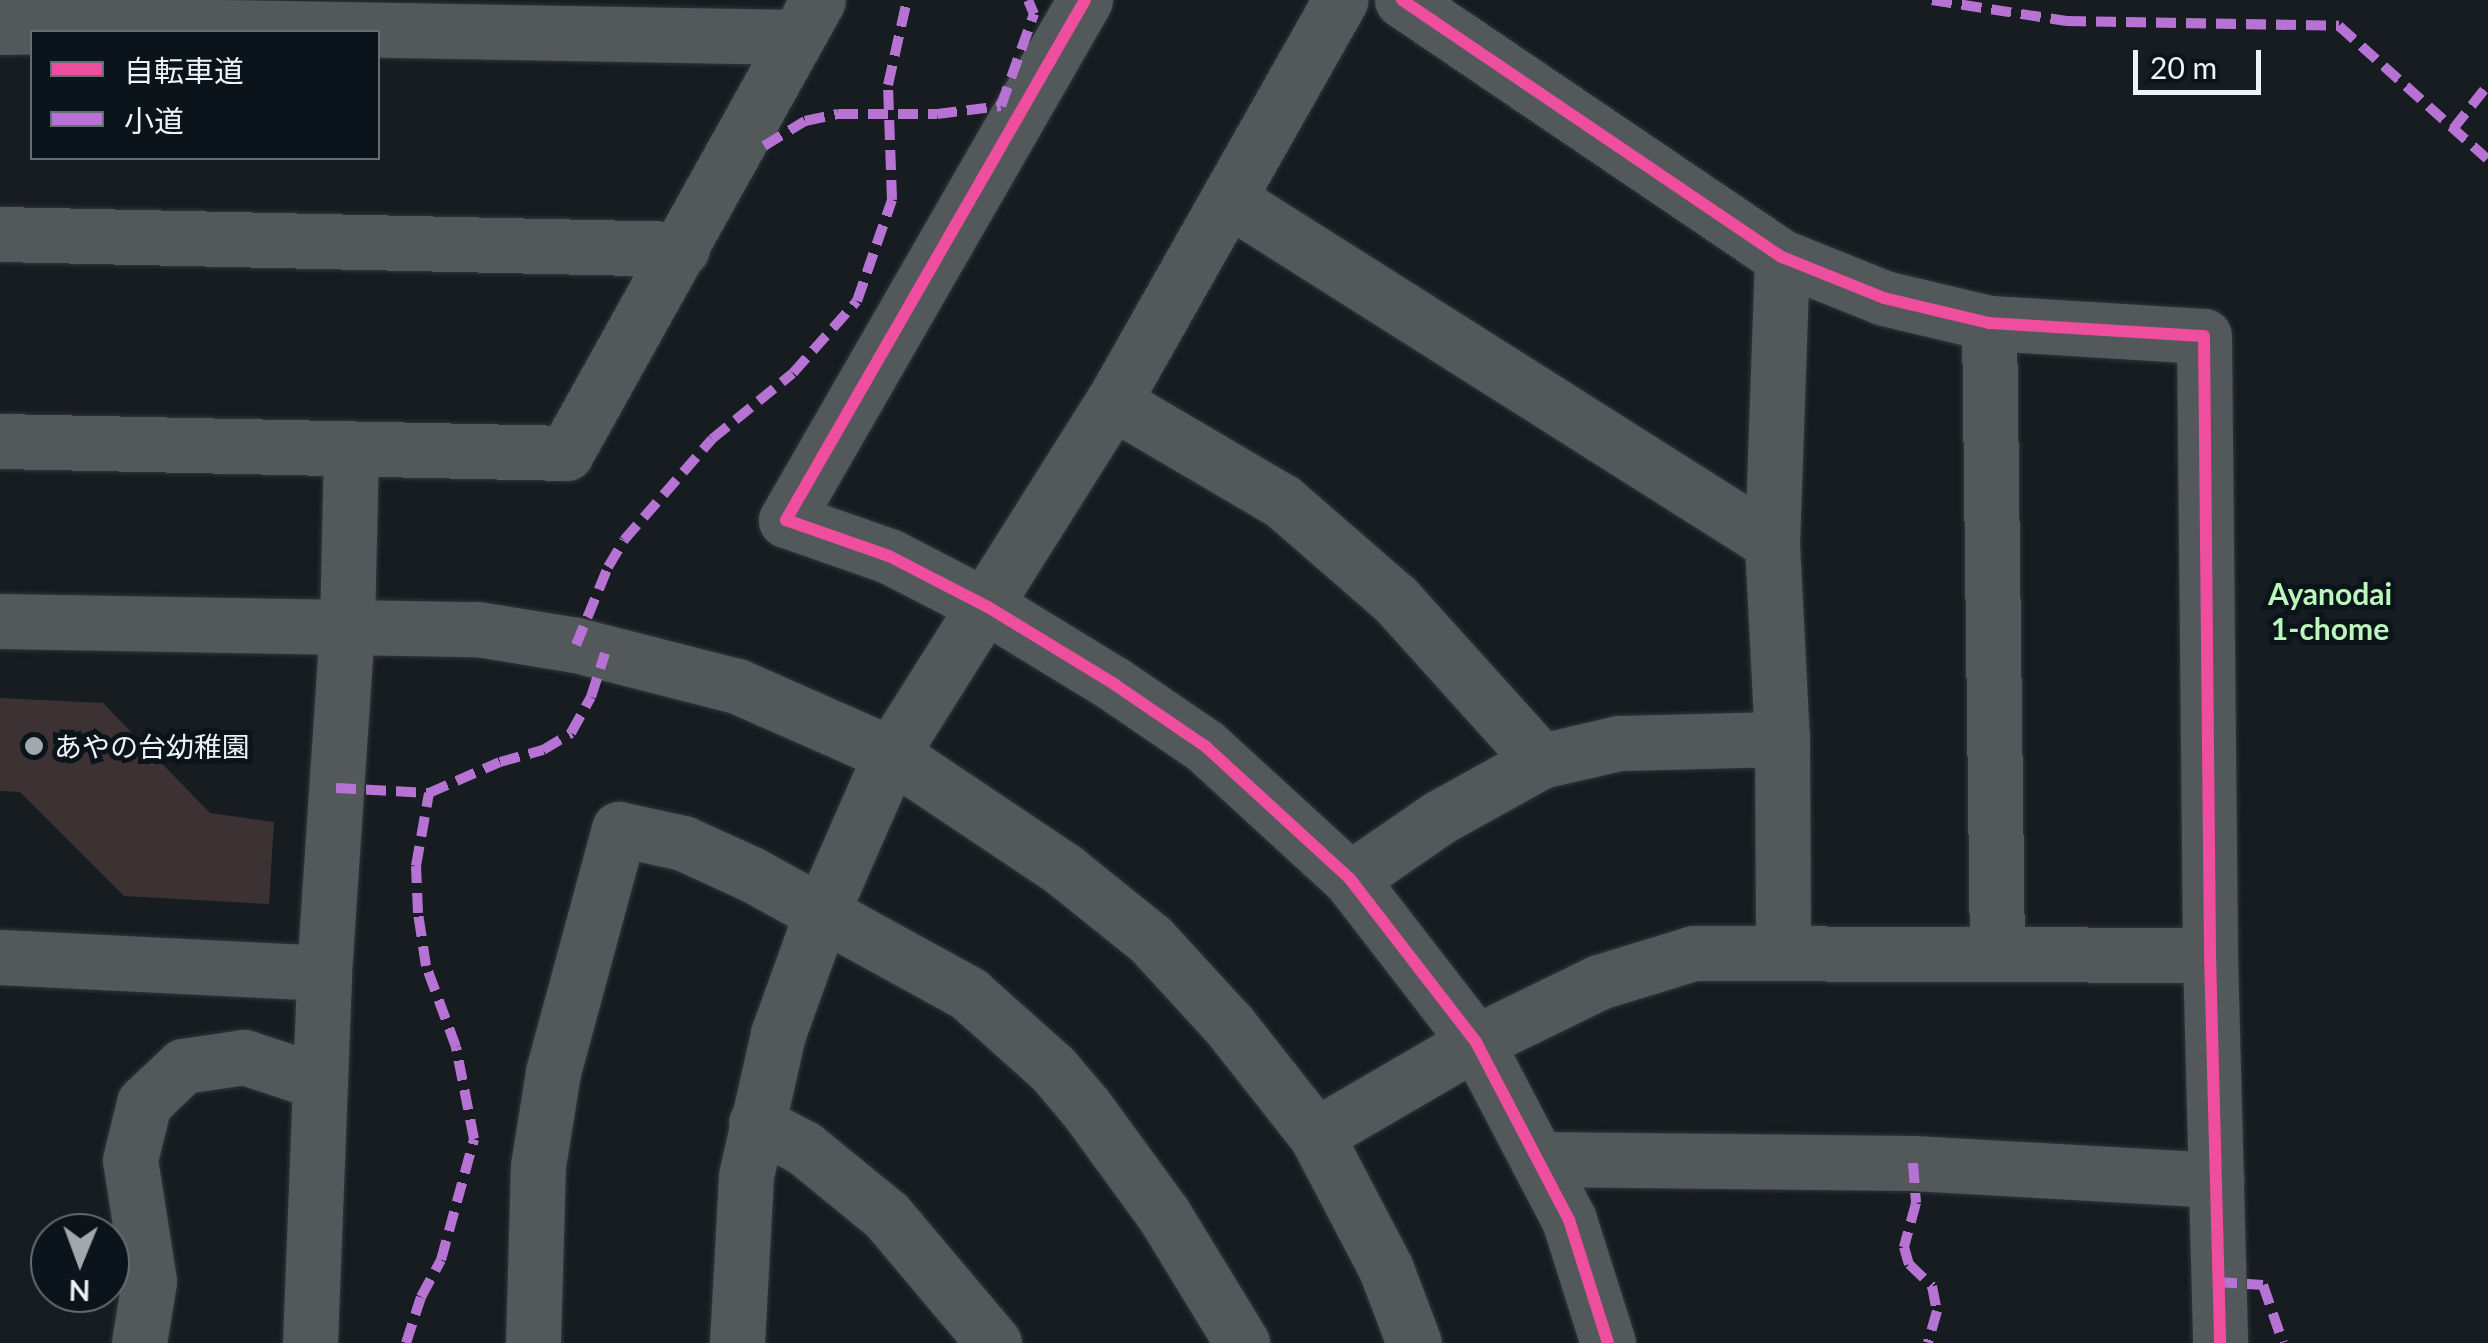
<!DOCTYPE html>
<html>
<head>
<meta charset="utf-8">
<style>
	body { margin:0 }
	#map { position:relative; width:2488px; height:1343px; overflow:hidden; background:#171c21; font-family:Lato,"Noto Sans JP",sans-serif }
	div>[style] { position:absolute }
	.building>* { inset:0; background:#3c3233 }
	.roads { filter:drop-shadow(0 0 2px #323539) drop-shadow(0 0 2px #323539) }
	.minor>* { height:55px; margin:-27.5px; padding:0 27.5px; transform-origin:27.5px; border-radius:27.5px; background:#53585b }
	.quiet>* { height:10px; margin-top:-5px; transform-origin:0; background:repeating-linear-gradient(90deg,#b673d3 0 20px,transparent 0 30px) }
	.cycleway>* { height:12px; margin:-6px; padding:0 6px; transform-origin:6px; border-radius:6px; background:#ef4d9e }
	.dots>* { width:28px; height:28px; translate:-50% -50%; box-sizing:border-box; border:5px solid #0b141b; border-radius:50% }
	span { translate:-50% -50%; white-space:nowrap; text-align:center; line-height:1.15; -webkit-text-stroke:10px #0b141b; paint-order:stroke }
	.poi-label { font-size:28px; color:#edf4f9 }
	.left { translate:0 -50%; text-align:left }
	.neighbourhood-label { font-size:30px; color:#bbf6ba; font-weight:700 }
	.legend { position:absolute; left:30px; top:30px; width:350px; height:130px; box-sizing:border-box; background:#0b141b; border:2px solid #656e74; margin:0; padding:12px 18px; list-style:none; font-size:30px; color:#edf4f9 }
	.legend li { display:flex; align-items:center; gap:20px; height:50px }
	.legend b { width:50px; border:2px solid #656e74 }
	.north { position:absolute; left:30px; top:1213px; width:100px; height:100px; box-sizing:border-box; background:#0b141b; border:2px solid #656e74; border-radius:50%; rotate:181deg; font-size:28px; font-weight:700; line-height:40px; text-align:center; color:#edf4f9 }
	.north::after { content:''; display:block; margin:auto; width:35px; height:45px; background:#a2a8ad; clip-path:polygon(50% 0,100% 100%,50% 72%,0 100%) }
	.scale { position:absolute; left:2133px; top:50px; width:128px; height:45px; box-sizing:border-box; border:5px solid #edf4f9; border-top:0; padding-left:12px; font-size:30px; line-height:35px; white-space:nowrap; color:#edf4f9; -webkit-text-stroke:8px #0b141b; paint-order:stroke }
</style>
</head>
<body>
<div id="map">
	<div class="building">
		<div style="clip-path:polygon(0 698px,103px 703px,210px 813px,274px 822px,269px 904px,124px 896px,20px 792px,0 791px)"></div>
	</div>
	<div class="roads">
		<div class="minor">
			<div style="left:1085px;top:0;width:600px;rotate:119.9deg"></div>
			<div style="left:786px;top:520px;width:109px;rotate:19.3deg"></div>
			<div style="left:889px;top:556px;width:111px;rotate:27.3deg"></div>
			<div style="left:988px;top:607px;width:148px;rotate:31.4deg"></div>
			<div style="left:1114px;top:684px;width:110px;rotate:34.3deg"></div>
			<div style="left:1205px;top:746px;width:197px;rotate:42.5deg"></div>
			<div style="left:1350px;top:879px;width:206px;rotate:52.3deg"></div>
			<div style="left:1476px;top:1042px;width:201px;rotate:62.4deg"></div>
			<div style="left:1569px;top:1220px;width:129px;rotate:72.4deg"></div>
			<div style="left:1402px;top:0;width:459px;rotate:34.1deg"></div>
			<div style="left:1782px;top:257px;width:110px;rotate:21.9deg"></div>
			<div style="left:1884px;top:298px;width:108px;rotate:13.4deg"></div>
			<div style="left:1989px;top:323px;width:215px;rotate:3.5deg"></div>
			<div style="left:2204px;top:336px;width:619px;rotate:89.44deg"></div>
			<div style="left:2210px;top:955px;width:388px;rotate:88.5deg"></div>
			<div style="left:0;top:27px;width:110px;rotate:-1deg"></div>
			<div style="left:110px;top:25px;width:686px;rotate:1deg"></div>
			<div style="left:1230px;top:200px;width:641px;rotate:32.33deg"></div>
			<div style="left:0;top:234px;width:682px;rotate:1.26deg"></div>
			<div style="left:1782px;top:257px;width:286px;rotate:92deg"></div>
			<div style="left:1772px;top:543px;width:196px;rotate:87.1deg"></div>
			<div style="left:1782px;top:739px;width:212px;rotate:89.7deg"></div>
			<div style="left:1989px;top:323px;width:631px;rotate:89.27deg"></div>
			<div style="left:1113px;top:402px;width:196px;rotate:30.4deg"></div>
			<div style="left:1282px;top:501px;width:151px;rotate:41deg"></div>
			<div style="left:1396px;top:600px;width:217px;rotate:48deg"></div>
			<div style="left:0;top:441px;width:566px;rotate:1.21deg"></div>
			<div style="left:566px;top:453px;width:518px;rotate:-60.91deg"></div>
			<div style="left:0;top:621px;width:477px;rotate:1deg"></div>
			<div style="left:477px;top:629px;width:100px;rotate:9.2deg"></div>
			<div style="left:576px;top:645px;width:166px;rotate:14.3deg"></div>
			<div style="left:737px;top:686px;width:168px;rotate:23.8deg"></div>
			<div style="left:891px;top:754px;width:208px;rotate:33.8deg"></div>
			<div style="left:1064px;top:870px;width:112px;rotate:38.8deg"></div>
			<div style="left:1151px;top:940px;width:115px;rotate:47.5deg"></div>
			<div style="left:1229px;top:1025px;width:140px;rotate:51.7deg"></div>
			<div style="left:1316px;top:1135px;width:151px;rotate:62.4deg"></div>
			<div style="left:1386px;top:1269px;width:79px;rotate:69.3deg"></div>
			<div style="left:1350px;top:879px;width:109px;rotate:-34.6deg"></div>
			<div style="left:1440px;top:817px;width:115px;rotate:-29deg"></div>
			<div style="left:1541px;top:761px;width:80px;rotate:-13deg"></div>
			<div style="left:1619px;top:743px;width:163px;rotate:-1.4deg"></div>
			<div style="left:0;top:957px;width:324px;rotate:2.8deg"></div>
			<div style="left:756px;top:1123px;width:54px;rotate:27.5deg"></div>
			<div style="left:804px;top:1148px;width:107px;rotate:39.3deg"></div>
			<div style="left:887px;top:1216px;width:166px;rotate:49.9deg"></div>
			<div style="left:1316px;top:1135px;width:185px;rotate:-30.2deg"></div>
			<div style="left:1476px;top:1042px;width:137px;rotate:-26deg"></div>
			<div style="left:1599px;top:982px;width:99px;rotate:-17deg"></div>
			<div style="left:1694px;top:953px;width:516px;rotate:0.22deg"></div>
			<div style="left:1537px;top:1159px;width:376px;rotate:0.6deg"></div>
			<div style="left:1913px;top:1163px;width:304px;rotate:3.2deg"></div>
			<div style="left:139px;top:1343px;width:63px;rotate:-80.8deg"></div>
			<div style="left:149px;top:1281px;width:122px;rotate:-98.9deg"></div>
			<div style="left:130px;top:1160px;width:59px;rotate:-76.2deg"></div>
			<div style="left:144px;top:1103px;width:54px;rotate:-43.5deg"></div>
			<div style="left:183px;top:1066px;width:62px;rotate:-8.4deg"></div>
			<div style="left:244px;top:1057px;width:80px;rotate:18.2deg"></div>
			<div style="left:310px;top:1343px;width:370px;rotate:-87.8deg"></div>
			<div style="left:324px;top:973px;width:348px;rotate:-86.2deg"></div>
			<div style="left:347px;top:626px;width:178px;rotate:-88.7deg"></div>
			<div style="left:533px;top:1343px;width:177px;rotate:-88.4deg"></div>
			<div style="left:538px;top:1166px;width:95px;rotate:-80.9deg"></div>
			<div style="left:553px;top:1072px;width:252px;rotate:-74.8deg"></div>
			<div style="left:619px;top:829px;width:66px;rotate:12.3deg"></div>
			<div style="left:683px;top:843px;width:75px;rotate:24.5deg"></div>
			<div style="left:751px;top:874px;width:249px;rotate:28.8deg"></div>
			<div style="left:969px;top:994px;width:113px;rotate:41.8deg"></div>
			<div style="left:1053px;top:1069px;width:51px;rotate:49.8deg"></div>
			<div style="left:1086px;top:1108px;width:132px;rotate:53.9deg"></div>
			<div style="left:1164px;top:1215px;width:150px;rotate:58.6deg"></div>
			<div style="left:737px;top:1343px;width:167px;rotate:-86.9deg"></div>
			<div style="left:746px;top:1176px;width:146px;rotate:-77.3deg"></div>
			<div style="left:778px;top:1034px;width:133px;rotate:-70.2deg"></div>
			<div style="left:823px;top:909px;width:169px;rotate:-66.3deg"></div>
			<div style="left:891px;top:754px;width:416px;rotate:-57.8deg"></div>
			<div style="left:1113px;top:402px;width:462px;rotate:-60.5deg"></div>
		</div>
	</div>
	<div class="quiet">
		<div style="left:1932px;top:0;width:136px;rotate:8.9deg"></div>
		<div style="left:2066px;top:21px;width:273px;rotate:1deg"></div>
		<div style="left:2339px;top:26px;width:199px;rotate:41.9deg"></div>
		<div style="left:2453px;top:129px;width:56px;rotate:-51.5deg"></div>
		<div style="left:764px;top:146px;width:48px;rotate:-31.4deg"></div>
		<div style="left:805px;top:121px;width:34px;rotate:-12deg"></div>
		<div style="left:838px;top:114px;width:99px"></div>
		<div style="left:937px;top:114px;width:64px;rotate:-7.1deg"></div>
		<div style="left:1001px;top:106px;width:98px;rotate:-70.3deg"></div>
		<div style="left:1034px;top:14px;width:15px;rotate:-113deg"></div>
		<div style="left:576px;top:645px;width:84px;rotate:-67.7deg"></div>
		<div style="left:608px;top:567px;width:31px;rotate:-59deg"></div>
		<div style="left:624px;top:540px;width:134px;rotate:-48.9deg"></div>
		<div style="left:712px;top:439px;width:104px;rotate:-39.2deg"></div>
		<div style="left:793px;top:373px;width:96px;rotate:-48.4deg"></div>
		<div style="left:857px;top:301px;width:107px;rotate:-70.9deg"></div>
		<div style="left:892px;top:200px;width:115px;rotate:-92deg"></div>
		<div style="left:888px;top:85px;width:87px;rotate:-77.4deg"></div>
		<div style="left:336px;top:788px;width:93px;rotate:3.1deg"></div>
		<div style="left:429px;top:793px;width:77px;rotate:-23.6deg"></div>
		<div style="left:500px;top:762px;width:45px;rotate:-15.6deg"></div>
		<div style="left:543px;top:750px;width:33px;rotate:-31deg"></div>
		<div style="left:571px;top:733px;width:41px;rotate:-60.9deg"></div>
		<div style="left:591px;top:697px;width:46px;rotate:-72.3deg"></div>
		<div style="left:1913px;top:1163px;width:40px;rotate:85.7deg"></div>
		<div style="left:1916px;top:1203px;width:46px;rotate:105.3deg"></div>
		<div style="left:1904px;top:1247px;width:18px;rotate:74deg"></div>
		<div style="left:1909px;top:1264px;width:32px;rotate:44deg"></div>
		<div style="left:1932px;top:1286px;width:25px;rotate:79deg"></div>
		<div style="left:1937px;top:1311px;width:33px;rotate:106deg"></div>
		<div style="left:2217px;top:1282px;width:46px;rotate:3.7deg"></div>
		<div style="left:2263px;top:1285px;width:61px;rotate:71deg"></div>
		<div style="left:406px;top:1343px;width:48px;rotate:-71.9deg"></div>
		<div style="left:421px;top:1297px;width:42px;rotate:-61.6deg"></div>
		<div style="left:441px;top:1260px;width:125px;rotate:-74.7deg"></div>
		<div style="left:474px;top:1139px;width:94px;rotate:-101.1deg"></div>
		<div style="left:456px;top:1047px;width:86px;rotate:-110.3deg"></div>
		<div style="left:426px;top:966px;width:54px;rotate:-98.6deg"></div>
		<div style="left:418px;top:913px;width:47px;rotate:-92.4deg"></div>
		<div style="left:416px;top:866px;width:74px;rotate:-79.9deg"></div>
	</div>
	<div class="cycleway">
		<div style="left:1085px;top:0;width:600px;rotate:119.9deg"></div>
		<div style="left:786px;top:520px;width:109px;rotate:19.3deg"></div>
		<div style="left:889px;top:556px;width:111px;rotate:27.3deg"></div>
		<div style="left:988px;top:607px;width:148px;rotate:31.4deg"></div>
		<div style="left:1114px;top:684px;width:110px;rotate:34.3deg"></div>
		<div style="left:1205px;top:746px;width:197px;rotate:42.5deg"></div>
		<div style="left:1350px;top:879px;width:206px;rotate:52.3deg"></div>
		<div style="left:1476px;top:1042px;width:201px;rotate:62.4deg"></div>
		<div style="left:1569px;top:1220px;width:129px;rotate:72.4deg"></div>
		<div style="left:1402px;top:0;width:459px;rotate:34.1deg"></div>
		<div style="left:1782px;top:257px;width:110px;rotate:21.9deg"></div>
		<div style="left:1884px;top:298px;width:108px;rotate:13.4deg"></div>
		<div style="left:1989px;top:323px;width:215px;rotate:3.5deg"></div>
		<div style="left:2204px;top:336px;width:619px;rotate:89.44deg"></div>
		<div style="left:2210px;top:955px;width:388px;rotate:88.5deg"></div>
	</div>
	<div class="dots">
		<div style="left:34px;top:746px;background:#a2a8ad"></div>
	</div>
	<div class="poi-label">
		<span class="left" style="left:54px;top:746px">あやの台幼稚園</span>
	</div>
	<div class="neighbourhood-label">
		<span style="left:2330px;top:610px">Ayanodai<br>1-chome</span>
	</div>
	<ul class="legend">
	<li><b style="height:12px;background:#ef4d9e"></b>自転車道</li>
	<li><b style="height:12px;background:#b673d3"></b>小道</li>
	</ul>
	<div class="north">N</div>
	<div class="scale">20 m</div>
</div>
</body>
</html>
